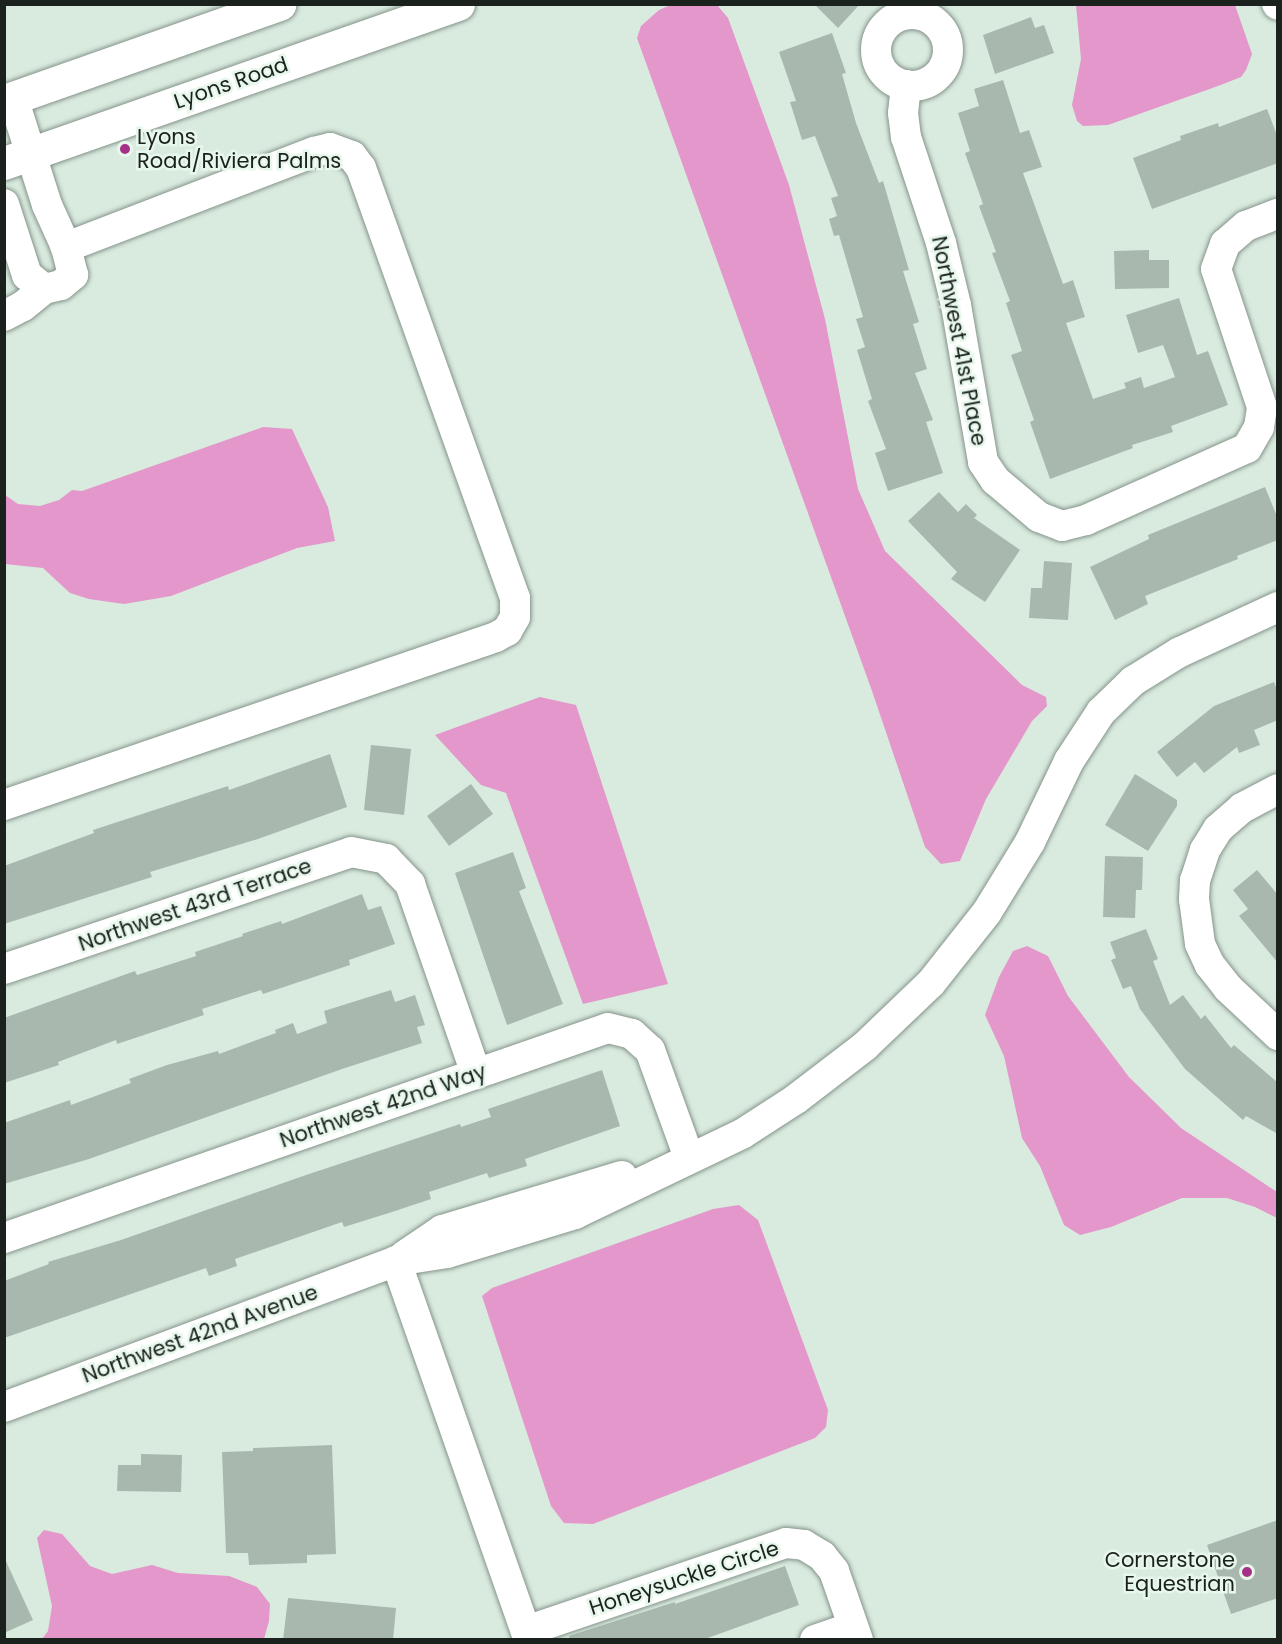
<!DOCTYPE html>
<html>
<head>
<meta charset="utf-8">
<style>
	body { margin:0 }
	#map { position:relative; width:1282px; height:1644px; overflow:hidden; background:#d9eadf; font-family:Poppins,sans-serif }
	div>[style] { position:absolute }
	.water>* { inset:0; background:#e497cb }
	.building>* { inset:0; background:#a9b8ae }
	.roads { filter:drop-shadow(0 0 2px #85948a) drop-shadow(0 0 2px #85948a) }
	.minor>* { height:30px; margin:-15px; padding:0 15px; transform-origin:15px; border-radius:15px; background:#fff }
	.minor>.ring { margin:-15px; padding:0; box-sizing:content-box; background:none; border:30px solid #fff; border-radius:50% }
	.major>* { height:33px; margin:-16.5px; padding:0 16.5px; transform-origin:16.5px; border-radius:16.5px; background:#fff }
	.dots>* { width:16px; height:16px; translate:-50% -50%; box-sizing:border-box; border:3px solid #e7f7ec; border-radius:50% }
	span { translate:-50% -50%; white-space:nowrap; text-align:center; line-height:1.15; -webkit-text-stroke:5px #e7f7ec; paint-order:stroke }
	.street-label { font-size:21px; color:#1b211d }
	.poi-label { font-size:21px; color:#1b211d }
	.left { translate:0 -50%; text-align:left }
	.right { translate:-100% -50%; text-align:right }
	.frame { position:absolute; inset:0; border:6px solid #1b211d; pointer-events:none }
</style>
</head>
<body>
<div id="map">
	<div class="water">
		<div style="clip-path:polygon(673px 4px,717px 5px,728px 18px,789px 185px,825px 319px,858px 489px,885px 551px,1022px 685px,1046px 697px,1047px 706px,1032px 721px,986px 799px,960px 861px,941px 864px,925px 847px,872px 691px,637px 38px,641px 26px,659px 10px)"></div>
		<div style="clip-path:polygon(1076px 5px,1235px 5px,1252px 54px,1246px 70px,1241px 77px,1218px 86px,1108px 125px,1083px 126px,1077px 121px,1072px 105px,1081px 59px)"></div>
		<div style="clip-path:polygon(263px 427px,292px 429px,328px 507px,335px 541px,297px 548px,171px 596px,124px 604px,89px 599px,70px 593px,43px 568px,5px 564px,5px 495px,18px 504px,40px 506px,59px 500px,72px 490px,82px 491px)"></div>
		<div style="clip-path:polygon(540px 697px,576px 705px,668px 984px,583px 1004px,506px 793px,481px 785px,435px 735px)"></div>
		<div style="clip-path:polygon(1027px 946px,1048px 956px,1068px 996px,1129px 1077px,1181px 1128px,1277px 1192px,1277px 1218px,1255px 1207px,1227px 1198px,1182px 1198px,1111px 1227px,1080px 1235px,1064px 1225px,1040px 1166px,1022px 1138px,1004px 1056px,985px 1015px,999px 977px,1013px 951px)"></div>
		<div style="clip-path:polygon(739px 1205px,758px 1220px,828px 1410px,826px 1427px,815px 1438px,593px 1524px,564px 1523px,551px 1506px,482px 1296px,492px 1288px,713px 1209px)"></div>
		<div style="clip-path:polygon(44px 1530px,62px 1534px,90px 1566px,112px 1574px,152px 1565px,178px 1573px,229px 1576px,257px 1587px,270px 1604px,269px 1621px,264px 1639px,42px 1639px,48px 1631px,52px 1606px,37px 1538px)"></div>
	</div>
	<div class="building">
		<div style="clip-path:polygon(814px 4px,860px 4px,838px 28px)"></div>
		<div style="clip-path:polygon(1031px 17px,1035px 28px,1044px 25px,1054px 53px,995px 74px,983px 35px)"></div>
		<div style="clip-path:polygon(832px 33px,846px 73px,842px 74px,856px 123px,879px 183px,883px 181px,909px 270px,903px 271px,919px 322px,913px 324px,927px 369px,915px 373px,933px 420px,926px 422px,943px 473px,888px 491px,875px 453px,886px 449px,868px 401px,872px 399px,857px 350px,865px 347px,856px 319px,863px 317px,839px 235px,834px 236px,829px 219px,837px 216px,831px 198px,838px 196px,815px 136px,802px 140px,790px 102px,796px 101px,779px 52px)"></div>
		<div style="clip-path:polygon(1003px 80px,1020px 133px,1029px 130px,1042px 167px,1023px 173px,1063px 284px,1073px 280px,1085px 317px,1066px 323px,1093px 399px,1126px 388px,1124px 383px,1141px 377px,1144px 388px,1175px 377px,1163px 345px,1138px 353px,1126px 315px,1179px 298px,1197px 355px,1208px 351px,1228px 405px,1171px 426px,1173px 432px,1132px 445px,1133px 448px,1050px 479px,1030px 422px,1034px 420px,1011px 355px,1022px 351px,1006px 303px,1010px 301px,992px 253px,996px 252px,979px 206px,983px 204px,965px 153px,970px 151px,958px 113px,979px 106px,974px 89px)"></div>
		<div style="clip-path:polygon(1267px 109px,1278px 138px,1278px 163px,1152px 209px,1133px 158px,1181px 140px,1180px 136px,1218px 123px,1219px 127px)"></div>
		<div style="clip-path:polygon(1149px 250px,1149px 260px,1169px 260px,1169px 288px,1115px 289px,1114px 251px)"></div>
		<div style="clip-path:polygon(1265px 487px,1278px 519px,1278px 540px,1237px 556px,1238px 559px,1145px 596px,1148px 604px,1115px 620px,1090px 567px,1149px 539px,1148px 535px)"></div>
		<div style="clip-path:polygon(939px 492px,958px 512px,966px 504px,977px 515px,974px 518px,1020px 550px,985px 602px,951px 579px,957px 572px,908px 521px)"></div>
		<div style="clip-path:polygon(1044px 561px,1072px 563px,1068px 620px,1029px 618px,1031px 588px,1042px 588px)"></div>
		<div style="clip-path:polygon(1274px 682px,1278px 692px,1278px 720px,1254px 730px,1260px 745px,1239px 753px,1237px 747px,1204px 773px,1195px 762px,1177px 777px,1157px 752px,1214px 706px)"></div>
		<div style="clip-path:polygon(371px 745px,411px 749px,404px 815px,364px 810px)"></div>
		<div style="clip-path:polygon(330px 754px,347px 807px,258px 839px,150px 872px,152px 877px,4px 924px,4px 866px,94px 833px,93px 830px,228px 786px,229px 790px)"></div>
		<div style="clip-path:polygon(1135px 774px,1177px 800px,1177px 806px,1148px 851px,1105px 825px)"></div>
		<div style="clip-path:polygon(471px 784px,493px 814px,449px 846px,427px 816px)"></div>
		<div style="clip-path:polygon(513px 852px,526px 888px,519px 891px,563px 1004px,507px 1025px,455px 873px)"></div>
		<div style="clip-path:polygon(1105px 856px,1143px 857px,1142px 890px,1136px 890px,1135px 918px,1103px 917px)"></div>
		<div style="clip-path:polygon(1257px 870px,1278px 895px,1278px 963px,1239px 916px,1248px 909px,1233px 890px)"></div>
		<div style="clip-path:polygon(362px 894px,368px 910px,381px 906px,395px 944px,349px 960px,350px 965px,263px 994px,261px 990px,202px 1009px,204px 1015px,117px 1044px,116px 1040px,58px 1062px,59px 1065px,4px 1083px,4px 1018px,135px 971px,137px 975px,196px 956px,195px 952px,243px 936px,242px 934px,281px 921px,282px 924px)"></div>
		<div style="clip-path:polygon(1146px 929px,1158px 959px,1153px 961px,1170px 1005px,1183px 995px,1201px 1019px,1205px 1015px,1231px 1048px,1234px 1045px,1278px 1083px,1278px 1134px,1246px 1116px,1243px 1120px,1185px 1069px,1140px 1009px,1131px 986px,1123px 989px,1111px 960px,1116px 958px,1110px 942px)"></div>
		<div style="clip-path:polygon(391px 990px,395px 1002px,415px 995px,425px 1025px,417px 1027px,422px 1043px,342px 1069px,89px 1159px,4px 1184px,4px 1123px,70px 1100px,71px 1105px,131px 1083px,129px 1079px,167px 1065px,218px 1051px,219px 1054px,276px 1033px,275px 1030px,293px 1023px,297px 1034px,327px 1023px,324px 1011px)"></div>
		<div style="clip-path:polygon(602px 1070px,620px 1126px,525px 1159px,527px 1166px,489px 1178px,487px 1173px,429px 1192px,431px 1199px,392px 1212px,344px 1227px,342px 1222px,235px 1259px,237px 1266px,209px 1276px,206px 1268px,4px 1338px,4px 1281px,49px 1264px,48px 1262px,121px 1240px,306px 1175px,460px 1124px,461px 1127px,491px 1117px,488px 1109px)"></div>
		<div style="clip-path:polygon(332px 1445px,336px 1554px,307px 1555px,307px 1563px,249px 1565px,248px 1553px,226px 1553px,222px 1452px,253px 1451px,253px 1448px)"></div>
		<div style="clip-path:polygon(141px 1454px,182px 1455px,181px 1492px,117px 1491px,118px 1465px,141px 1465px)"></div>
		<div style="clip-path:polygon(1278px 1520px,1278px 1598px,1231px 1614px,1207px 1545px)"></div>
		<div style="clip-path:polygon(4px 1557px,33px 1620px,4px 1633px)"></div>
		<div style="clip-path:polygon(785px 1566px,799px 1605px,702px 1640px,570px 1640px,569px 1636px,675px 1602px,675px 1604px)"></div>
		<div style="clip-path:polygon(288px 1598px,396px 1608px,393px 1640px,283px 1640px)"></div>
	</div>
	<div class="roads">
		<div class="minor">
			<div style="left:1277px;top:4px;width:1px;rotate:45deg"></div>
			<div class="ring" style="left:876px;top:14px;width:42px;height:42px"></div>
			<div style="left:906px;top:85px;width:28px;rotate:96deg"></div>
			<div style="left:903px;top:113px;width:24px;rotate:83deg"></div>
			<div style="left:906px;top:137px;width:112px;rotate:71.7deg"></div>
			<div style="left:941px;top:243px;width:64px;rotate:76.4deg"></div>
			<div style="left:956px;top:305px;width:159px;rotate:80.2deg"></div>
			<div style="left:983px;top:462px;width:22px;rotate:56deg"></div>
			<div style="left:995px;top:480px;width:57px;rotate:40.1deg"></div>
			<div style="left:1039px;top:517px;width:25px;rotate:21deg"></div>
			<div style="left:1062px;top:526px;width:25px;rotate:-14deg"></div>
			<div style="left:1086px;top:520px;width:176px;rotate:-24.1deg"></div>
			<div style="left:1247px;top:448px;width:24px;rotate:-60deg"></div>
			<div style="left:1259px;top:427px;width:20px;rotate:-81deg"></div>
			<div style="left:1262px;top:407px;width:145px;rotate:-108.4deg"></div>
			<div style="left:1216px;top:269px;width:27px;rotate:-70deg"></div>
			<div style="left:1225px;top:244px;width:28px;rotate:-41deg"></div>
			<div style="left:1246px;top:226px;width:34px;rotate:-21deg"></div>
			<div style="left:4px;top:204px;width:75px;rotate:72.1deg"></div>
			<div style="left:27px;top:275px;width:22px;rotate:39deg"></div>
			<div style="left:4px;top:316px;width:21px;rotate:-28deg"></div>
			<div style="left:23px;top:306px;width:27px;rotate:-39deg"></div>
			<div style="left:44px;top:289px;width:17px;rotate:-13deg"></div>
			<div style="left:61px;top:285px;width:16px;rotate:-40deg"></div>
			<div style="left:73px;top:275px;width:29px;rotate:-104deg"></div>
			<div style="left:66px;top:247px;width:46px;rotate:-114.3deg"></div>
			<div style="left:47px;top:205px;width:112px;rotate:-107.6deg"></div>
			<div style="left:1278px;top:789px;width:41px;rotate:152.2deg"></div>
			<div style="left:1242px;top:808px;width:32px;rotate:139deg"></div>
			<div style="left:1218px;top:829px;width:25px;rotate:122deg"></div>
			<div style="left:1205px;top:850px;width:32px;rotate:108deg"></div>
			<div style="left:1195px;top:880px;width:19px;rotate:93deg"></div>
			<div style="left:1194px;top:899px;width:45px;rotate:82.4deg"></div>
			<div style="left:1200px;top:944px;width:23px;rotate:65deg"></div>
			<div style="left:1210px;top:965px;width:29px;rotate:52deg"></div>
			<div style="left:1228px;top:988px;width:69px;rotate:43.2deg"></div>
			<div style="left:4px;top:805px;width:520px;rotate:-18.85deg"></div>
			<div style="left:496px;top:637px;width:13px;rotate:-29deg"></div>
			<div style="left:507px;top:631px;width:16px;rotate:-60deg"></div>
			<div style="left:515px;top:617px;width:19px;rotate:-90deg"></div>
			<div style="left:515px;top:598px;width:457px;rotate:-109.7deg"></div>
			<div style="left:361px;top:168px;width:15px;rotate:-127deg"></div>
			<div style="left:352px;top:156px;width:23px;rotate:-160deg"></div>
			<div style="left:330px;top:148px;width:16px;rotate:166deg"></div>
			<div style="left:314px;top:152px;width:266px;rotate:159deg"></div>
			<div style="left:4px;top:969px;width:366px;rotate:-18.6deg"></div>
			<div style="left:351px;top:852px;width:36px;rotate:11deg"></div>
			<div style="left:386px;top:859px;width:35px;rotate:46deg"></div>
			<div style="left:410px;top:884px;width:201px;rotate:70.8deg"></div>
			<div style="left:4px;top:1238px;width:639px;rotate:-19.17deg"></div>
			<div style="left:608px;top:1028px;width:25px;rotate:14deg"></div>
			<div style="left:632px;top:1034px;width:24px;rotate:42deg"></div>
			<div style="left:650px;top:1050px;width:115px;rotate:70.1deg"></div>
			<div style="left:404px;top:1256px;width:46px;rotate:-34.4deg"></div>
			<div style="left:442px;top:1230px;width:188px;rotate:-16.7deg"></div>
			<div style="left:396px;top:1261px;width:402px;rotate:70.7deg"></div>
			<div style="left:4px;top:1407px;width:418px;rotate:-20.4deg"></div>
			<div style="left:396px;top:1261px;width:52px;rotate:-8.9deg"></div>
			<div style="left:447px;top:1253px;width:134px;rotate:-16.9deg"></div>
			<div style="left:575px;top:1214px;width:185px;rotate:-25.6deg"></div>
			<div style="left:742px;top:1134px;width:64px;rotate:-32.9deg"></div>
			<div style="left:796px;top:1099px;width:87px;rotate:-37.5deg"></div>
			<div style="left:865px;top:1046px;width:91px;rotate:-43.7deg"></div>
			<div style="left:931px;top:983px;width:90px;rotate:-51.7deg"></div>
			<div style="left:987px;top:912px;width:82px;rotate:-58.4deg"></div>
			<div style="left:1030px;top:842px;width:90px;rotate:-64.3deg"></div>
			<div style="left:1069px;top:761px;width:59px;rotate:-56.9deg"></div>
			<div style="left:1101px;top:712px;width:45px;rotate:-44.1deg"></div>
			<div style="left:1133px;top:681px;width:55px;rotate:-31.7deg"></div>
			<div style="left:1180px;top:652px;width:108px;rotate:-24.7deg"></div>
			<div style="left:526px;top:1631px;width:274px;rotate:-18.7deg"></div>
			<div style="left:786px;top:1543px;width:18px;rotate:6deg"></div>
			<div style="left:804px;top:1545px;width:21px;rotate:31deg"></div>
			<div style="left:822px;top:1556px;width:19px;rotate:51deg"></div>
			<div style="left:834px;top:1571px;width:73px;rotate:70.8deg"></div>
			<div style="left:815px;top:1640px;width:40px;rotate:-18.9deg"></div>
		</div>
		<div class="major">
			<div style="left:4px;top:101px;width:292px;rotate:-19.4deg"></div>
			<div style="left:4px;top:163px;width:481px;rotate:-19.3deg"></div>
		</div>
	</div>
	<div class="dots">
		<div style="left:125px;top:149px;background:#a53088"></div>
		<div style="left:1247px;top:1572px;background:#a53088"></div>
	</div>
	<div class="street-label">
		<span style="left:231px;top:83px;rotate:-19deg">Lyons Road</span>
		<span style="left:959px;top:341px;rotate:79deg">Northwest 41st Place</span>
		<span style="left:195px;top:905px;rotate:-19deg">Northwest 43rd Terrace</span>
		<span style="left:383px;top:1106px;rotate:-19deg">Northwest 42nd Way</span>
		<span style="left:200px;top:1334px;rotate:-20deg">Northwest 42nd Avenue</span>
		<span style="left:684px;top:1578px;rotate:-18deg">Honeysuckle Circle</span>
	</div>
	<div class="poi-label">
		<span class="left" style="left:137px;top:149px">Lyons<br>Road/Riviera Palms</span>
		<span class="right" style="left:1235px;top:1572px">Cornerstone<br>Equestrian</span>
	</div>
	<div class="frame"></div>
</div>
</body>
</html>
